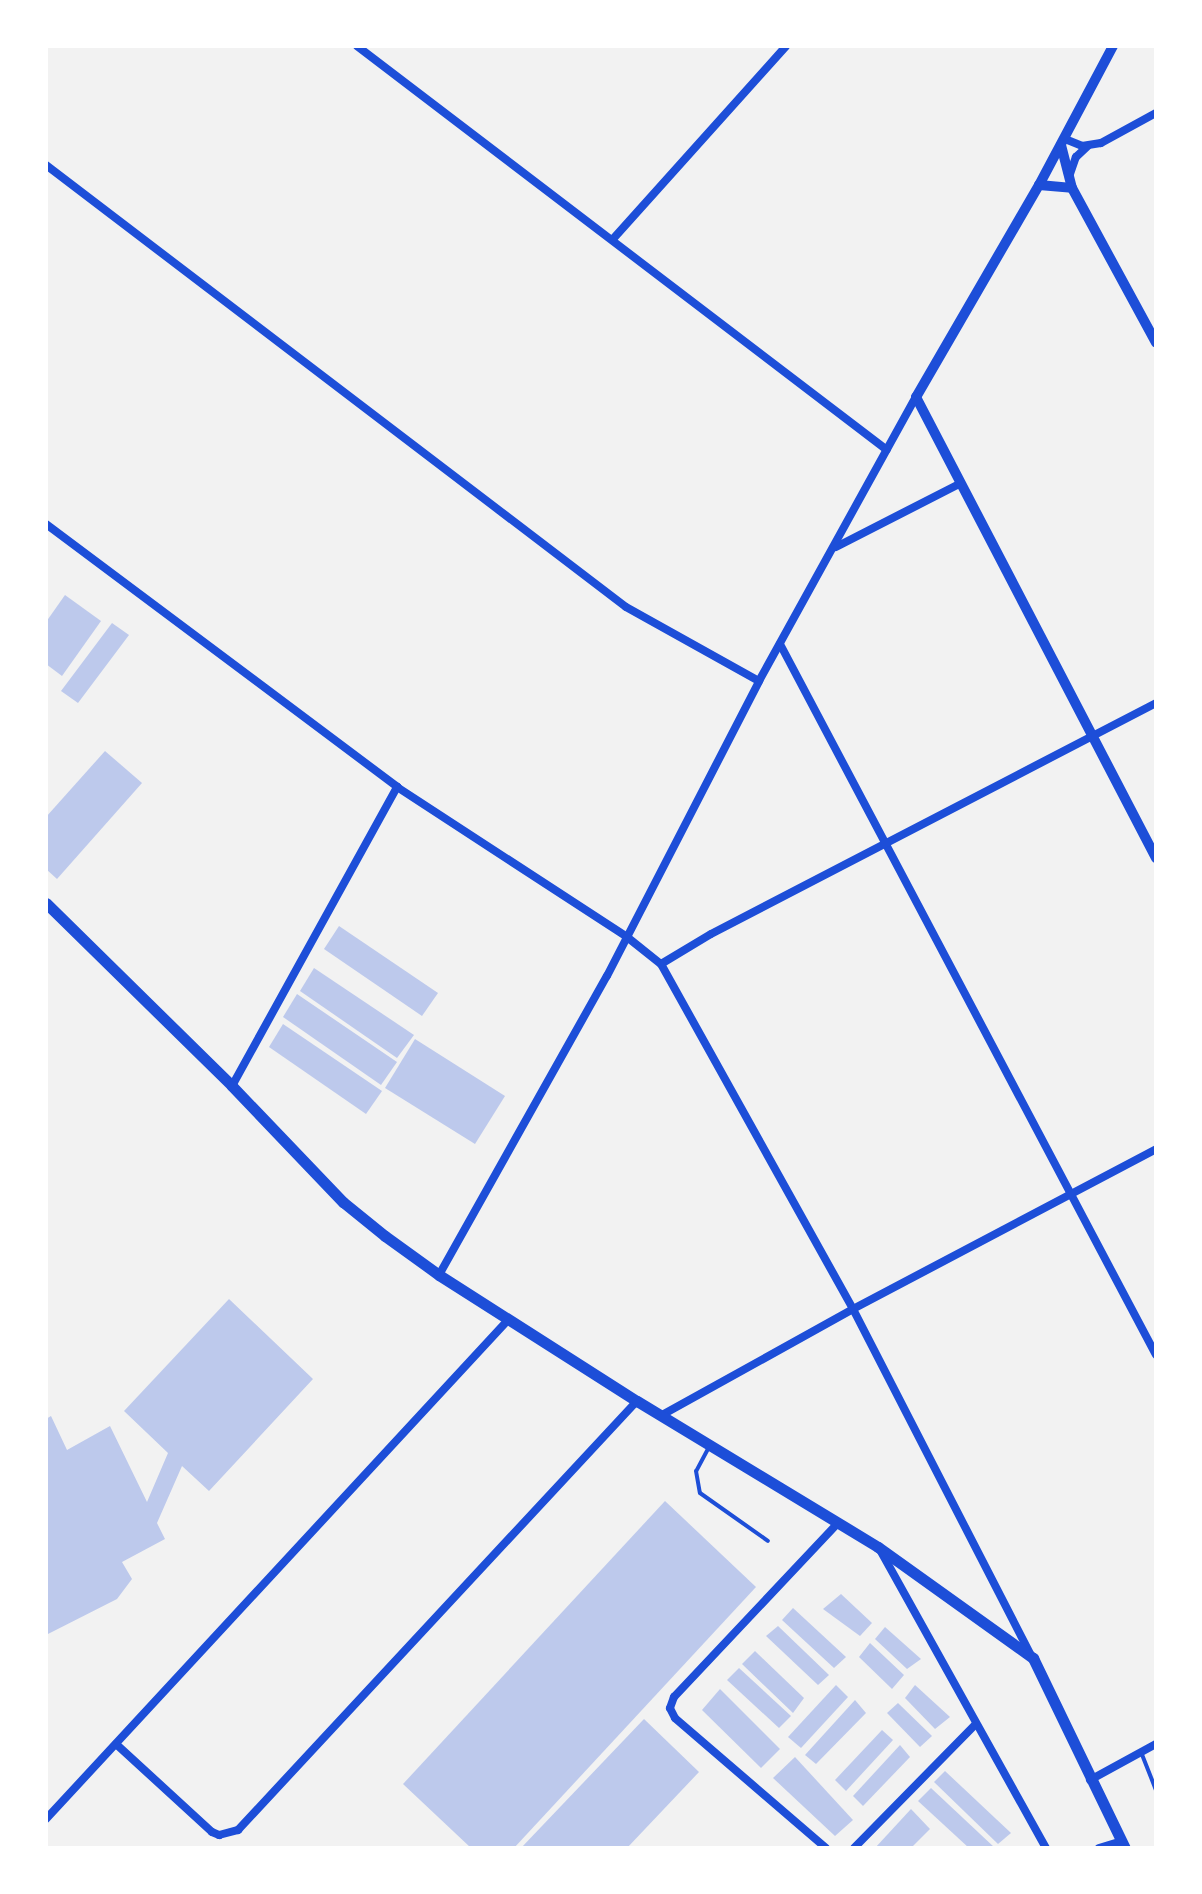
<!DOCTYPE html>
<html>
<head>
<meta charset="utf-8">
<style>
	body { margin:0 }
	#map { position:relative; width:1202px; height:1894px; overflow:hidden; background:#f2f2f2; font-family:"Archivo Narrow",sans-serif }
	div>[style] { position:absolute }
	.building>* { inset:0; background:#bdc9ec }
	.service>* { height:4px; margin:-2px; padding:0 2px; transform-origin:2px; border-radius:2px; background:#1d4ed8 }
	.minor>* { height:8px; margin:-4px; padding:0 4px; transform-origin:4px; border-radius:4px; background:#1d4ed8 }
	.tertiary>* { height:10px; margin:-5px; padding:0 5px; transform-origin:5px; border-radius:5px; background:#1d4ed8 }
	.secondary>* { height:11px; margin:-5.5px; padding:0 5.5px; transform-origin:5.5px; border-radius:5.5px; background:#1d4ed8 }
	span { translate:-50% -50%; white-space:nowrap; text-align:center; line-height:1.15; -webkit-text-stroke:6px #fff; paint-order:stroke }
	.frame { position:absolute; inset:0; border:48px solid #fff; pointer-events:none }
</style>
</head>
<body>
<div id="map">
	<div class="building">
		<div style="clip-path:polygon(65px 595px,101px 621px,62px 676px,46px 664px,46px 622px)"></div>
		<div style="clip-path:polygon(112px 623px,129px 635px,78px 703px,61px 691px)"></div>
		<div style="clip-path:polygon(105px 751px,142px 783px,57px 879px,46px 869px,46px 817px)"></div>
		<div style="clip-path:polygon(339px 926px,438px 993px,422px 1016px,324px 949px)"></div>
		<div style="clip-path:polygon(314px 968px,414px 1035px,397px 1058px,300px 991px)"></div>
		<div style="clip-path:polygon(297px 994px,397px 1062px,381px 1085px,283px 1017px)"></div>
		<div style="clip-path:polygon(283px 1024px,382px 1091px,366px 1114px,269px 1047px)"></div>
		<div style="clip-path:polygon(415px 1039px,505px 1096px,475px 1144px,385px 1088px)"></div>
		<div style="clip-path:polygon(229px 1299px,313px 1379px,209px 1491px,182px 1466px,157px 1523px,165px 1539px,122px 1562px,132px 1579px,117px 1599px,46px 1635px,46px 1419px,51px 1416px,67px 1450px,110px 1426px,147px 1502px,168px 1453px,124px 1411px)"></div>
		<div style="clip-path:polygon(665px 1501px,756px 1587px,514px 1848px,471px 1848px,403px 1784px)"></div>
		<div style="clip-path:polygon(841px 1594px,872px 1623px,860px 1636px,823px 1609px)"></div>
		<div style="clip-path:polygon(793px 1608px,846px 1657px,834px 1668px,782px 1620px)"></div>
		<div style="clip-path:polygon(778px 1626px,829px 1675px,818px 1685px,766px 1636px)"></div>
		<div style="clip-path:polygon(885px 1627px,921px 1659px,907px 1669px,875px 1639px)"></div>
		<div style="clip-path:polygon(870px 1643px,904px 1675px,892px 1689px,859px 1657px)"></div>
		<div style="clip-path:polygon(755px 1651px,804px 1698px,793px 1713px,742px 1664px)"></div>
		<div style="clip-path:polygon(739px 1668px,791px 1716px,779px 1728px,727px 1680px)"></div>
		<div style="clip-path:polygon(836px 1685px,848px 1697px,801px 1748px,788px 1737px)"></div>
		<div style="clip-path:polygon(915px 1685px,950px 1717px,935px 1729px,905px 1698px)"></div>
		<div style="clip-path:polygon(720px 1689px,780px 1749px,761px 1768px,702px 1710px)"></div>
		<div style="clip-path:polygon(855px 1700px,866px 1713px,816px 1764px,805px 1755px)"></div>
		<div style="clip-path:polygon(898px 1703px,932px 1736px,920px 1747px,887px 1713px)"></div>
		<div style="clip-path:polygon(644px 1719px,699px 1772px,627px 1848px,521px 1848px)"></div>
		<div style="clip-path:polygon(882px 1730px,893px 1740px,846px 1791px,835px 1780px)"></div>
		<div style="clip-path:polygon(900px 1745px,910px 1757px,863px 1806px,853px 1796px)"></div>
		<div style="clip-path:polygon(795px 1757px,853px 1820px,835px 1836px,773px 1778px)"></div>
		<div style="clip-path:polygon(945px 1771px,1011px 1833px,998px 1844px,934px 1782px)"></div>
		<div style="clip-path:polygon(931px 1788px,995px 1848px,969px 1848px,918px 1801px)"></div>
		<div style="clip-path:polygon(911px 1809px,930px 1829px,911px 1848px,875px 1848px)"></div>
	</div>
	<div class="service">
		<div style="left:709px;top:1447px;width:27px;rotate:118deg"></div>
		<div style="left:696px;top:1471px;width:22px;rotate:80deg"></div>
		<div style="left:700px;top:1493px;width:83px;rotate:35.2deg"></div>
		<div style="left:1141px;top:1752px;width:41px;rotate:68.5deg"></div>
	</div>
	<div class="minor">
		<div style="left:357px;top:46px;width:666px;rotate:37.32deg"></div>
		<div style="left:1065px;top:139px;width:18px;rotate:22deg"></div>
		<div style="left:1082px;top:146px;width:19px;rotate:-9deg"></div>
		<div style="left:1101px;top:143px;width:63px;rotate:-28.6deg"></div>
		<div style="left:46px;top:165px;width:729px;rotate:37.31deg"></div>
		<div style="left:626px;top:607px;width:152px;rotate:29.1deg"></div>
		<div style="left:1070px;top:174px;width:18px;rotate:-71deg"></div>
		<div style="left:1076px;top:157px;width:16px;rotate:-43deg"></div>
		<div style="left:613px;top:239px;width:259px;rotate:-48.1deg"></div>
		<div style="left:46px;top:524px;width:439px;rotate:36.8deg"></div>
		<div style="left:397px;top:787px;width:275px;rotate:33.1deg"></div>
		<div style="left:627px;top:937px;width:43px;rotate:38.5deg"></div>
		<div style="left:661px;top:964px;width:395px;rotate:60.9deg"></div>
		<div style="left:853px;top:1309px;width:391px;rotate:62.8deg"></div>
		<div style="left:836px;top:547px;width:140px;rotate:-27.1deg"></div>
		<div style="left:780px;top:644px;width:804px;rotate:62.13deg"></div>
		<div style="left:661px;top:964px;width:58px;rotate:-31deg"></div>
		<div style="left:711px;top:934px;width:501px;rotate:-27.43deg"></div>
		<div style="left:232px;top:1086px;width:342px;rotate:-61.1deg"></div>
		<div style="left:439px;top:1275px;width:343px;rotate:-60.7deg"></div>
		<div style="left:607px;top:976px;width:332px;rotate:-62.7deg"></div>
		<div style="left:759px;top:681px;width:325px;rotate:-61.1deg"></div>
		<div style="left:662px;top:1415px;width:218px;rotate:-29deg"></div>
		<div style="left:853px;top:1309px;width:343px;rotate:-27.8deg"></div>
		<div style="left:879px;top:1548px;width:343px;rotate:60.9deg"></div>
		<div style="left:116px;top:1744px;width:130px;rotate:42.5deg"></div>
		<div style="left:212px;top:1832px;width:8px;rotate:23deg"></div>
		<div style="left:219px;top:1835px;width:20px;rotate:-15deg"></div>
		<div style="left:238px;top:1830px;width:586px;rotate:-47.08deg"></div>
		<div style="left:1090px;top:1780px;width:75px;rotate:-28.6deg"></div>
		<div style="left:46px;top:1819px;width:681px;rotate:-47.2deg"></div>
		<div style="left:826px;top:1848px;width:199px;rotate:-139.3deg"></div>
		<div style="left:675px;top:1718px;width:11px;rotate:-117deg"></div>
		<div style="left:670px;top:1708px;width:12px;rotate:-70deg"></div>
		<div style="left:674px;top:1697px;width:238px;rotate:-46.7deg"></div>
		<div style="left:854px;top:1848px;width:171px;rotate:-45.5deg"></div>
		<div style="left:1099px;top:1848px;width:24px;rotate:-17deg"></div>
	</div>
	<div class="tertiary">
		<div style="left:1113px;top:46px;width:157px;rotate:118deg"></div>
		<div style="left:1039px;top:185px;width:245px;rotate:120.1deg"></div>
		<div style="left:916px;top:397px;width:520px;rotate:62.5deg"></div>
		<div style="left:1061px;top:145px;width:44px;rotate:75.7deg"></div>
		<div style="left:1072px;top:188px;width:176px;rotate:61.5deg"></div>
		<div style="left:1039px;top:185px;width:33px;rotate:5deg"></div>
	</div>
	<div class="secondary">
		<div style="left:46px;top:903px;width:261px;rotate:44.5deg"></div>
		<div style="left:232px;top:1086px;width:161px;rotate:46.3deg"></div>
		<div style="left:343px;top:1202px;width:54px;rotate:39deg"></div>
		<div style="left:385px;top:1236px;width:67px;rotate:35.8deg"></div>
		<div style="left:439px;top:1275px;width:235px;rotate:32.5deg"></div>
		<div style="left:637px;top:1401px;width:282px;rotate:31.2deg"></div>
		<div style="left:878px;top:1547px;width:191px;rotate:35.6deg"></div>
		<div style="left:1033px;top:1658px;width:211px;rotate:64.2deg"></div>
	</div>
	<div class="frame"></div>
</div>
</body>
</html>
